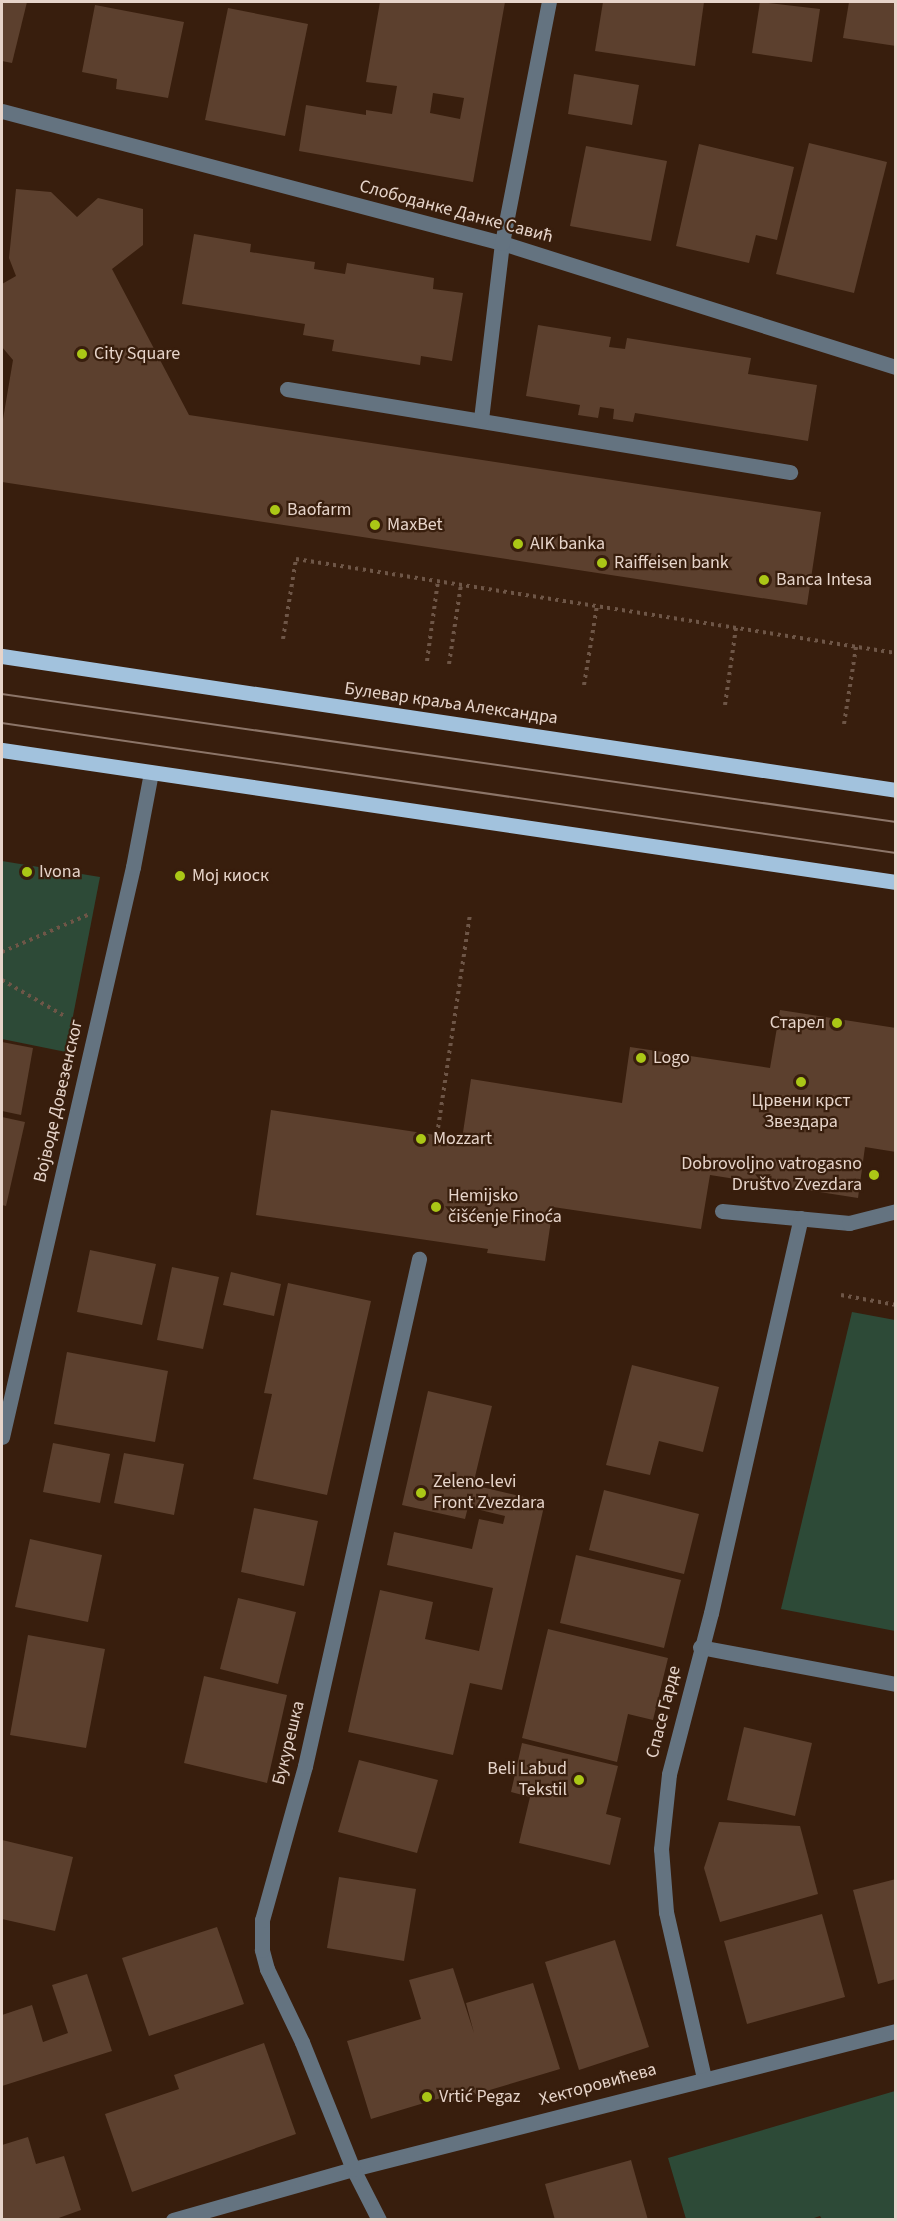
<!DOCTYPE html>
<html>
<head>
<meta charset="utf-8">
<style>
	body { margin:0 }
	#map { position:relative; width:897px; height:2221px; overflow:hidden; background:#381e0d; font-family:"Source Sans 3",sans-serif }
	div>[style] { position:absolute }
	.green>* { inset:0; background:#2d4a37 }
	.building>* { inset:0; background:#5c402e }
	.path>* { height:4px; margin-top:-2px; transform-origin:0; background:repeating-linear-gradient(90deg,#6e5647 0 3px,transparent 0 7.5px) }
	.minor>* { height:15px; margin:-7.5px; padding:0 7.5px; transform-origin:7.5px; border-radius:7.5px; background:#647380 }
	.major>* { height:15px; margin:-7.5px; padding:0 7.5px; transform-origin:7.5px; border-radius:7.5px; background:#a2c2dd }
	.tram>* { height:1.5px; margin:-0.75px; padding:0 0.75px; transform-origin:0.75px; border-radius:0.75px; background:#8c7568 }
	.dots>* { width:16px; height:16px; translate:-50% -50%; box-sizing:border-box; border:3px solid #381e0d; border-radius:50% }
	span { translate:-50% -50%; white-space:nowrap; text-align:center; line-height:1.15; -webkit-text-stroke:4.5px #381e0d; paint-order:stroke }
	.street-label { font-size:18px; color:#e6d4ca }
	.poi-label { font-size:18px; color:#e6d4ca }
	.left { translate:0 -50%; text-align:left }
	.right { translate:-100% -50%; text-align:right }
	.frame { position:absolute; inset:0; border:3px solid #e6d4ca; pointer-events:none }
</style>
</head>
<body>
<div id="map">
	<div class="green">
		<div style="clip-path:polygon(2px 861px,100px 877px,66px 1052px,2px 1039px)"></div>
		<div style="clip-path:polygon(852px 1312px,895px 1320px,895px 1631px,781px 1609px)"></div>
		<div style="clip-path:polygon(895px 2091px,895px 2219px,822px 2219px,820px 2216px,808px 2220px,686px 2219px,668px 2158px)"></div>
	</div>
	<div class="building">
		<div style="clip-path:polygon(2px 2px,27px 2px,12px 63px,2px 61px)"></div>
		<div style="clip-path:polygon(evenodd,380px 2px,505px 2px,473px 182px,299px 151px,306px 105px,366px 115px,366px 110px,392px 114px,397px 86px,366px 82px,380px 2px,433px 93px,464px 98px,460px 119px,430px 113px,433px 93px)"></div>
		<div style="clip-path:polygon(603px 2px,704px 2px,695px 66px,595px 51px)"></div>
		<div style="clip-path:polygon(760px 2px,820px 9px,812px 62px,752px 53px)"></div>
		<div style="clip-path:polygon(849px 2px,896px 2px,896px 46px,843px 38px)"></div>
		<div style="clip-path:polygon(95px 5px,184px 22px,168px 98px,116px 89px,117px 79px,82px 72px)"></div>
		<div style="clip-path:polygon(228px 8px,308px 24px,285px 136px,205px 120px)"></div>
		<div style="clip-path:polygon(574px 74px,639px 85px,632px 125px,568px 114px)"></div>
		<div style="clip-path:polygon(809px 143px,887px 162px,854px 293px,776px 274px)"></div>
		<div style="clip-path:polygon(699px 144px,794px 167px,777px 240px,756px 235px,749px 263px,676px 246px)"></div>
		<div style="clip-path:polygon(586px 146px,667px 161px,651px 241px,570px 226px)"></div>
		<div style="clip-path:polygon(16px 189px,51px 192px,77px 217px,98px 198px,143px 209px,143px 245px,112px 269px,189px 415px,821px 512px,807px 605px,2px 482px,2px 425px,13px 360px,2px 347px,2px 284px,16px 276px,9px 258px)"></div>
		<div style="clip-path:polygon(194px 234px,251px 244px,250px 252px,315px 262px,314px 269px,345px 274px,347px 263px,434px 278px,433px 289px,463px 293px,452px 361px,421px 356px,420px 365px,332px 351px,334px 340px,303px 335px,305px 324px,182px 304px)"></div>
		<div style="clip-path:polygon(538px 325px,611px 337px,609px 347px,625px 349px,627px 338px,751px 358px,748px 374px,817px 385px,808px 441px,635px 413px,633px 422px,613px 419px,614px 409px,600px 407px,598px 418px,578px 415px,580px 405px,526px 396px)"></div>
		<div style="clip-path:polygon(780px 1010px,896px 1028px,896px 1152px,865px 1147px,858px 1198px,710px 1175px,701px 1229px,553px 1207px,545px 1261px,487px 1253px,488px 1249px,256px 1215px,271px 1110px,462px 1139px,471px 1079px,622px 1103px,630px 1047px,770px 1068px)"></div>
		<div style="clip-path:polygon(2px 1042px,33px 1048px,21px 1115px,2px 1111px)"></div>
		<div style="clip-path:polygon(2px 1117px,25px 1122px,6px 1206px,2px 1205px)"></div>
		<div style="clip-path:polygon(90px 1250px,156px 1264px,142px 1325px,77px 1312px)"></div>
		<div style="clip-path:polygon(172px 1267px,219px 1277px,203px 1349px,157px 1340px)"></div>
		<div style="clip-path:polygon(231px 1272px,281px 1284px,274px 1316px,223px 1305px)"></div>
		<div style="clip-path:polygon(288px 1283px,371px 1301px,327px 1495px,253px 1479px,272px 1394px,264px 1393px)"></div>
		<div style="clip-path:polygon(67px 1352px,168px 1371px,155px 1442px,54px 1424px)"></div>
		<div style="clip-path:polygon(632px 1365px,719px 1387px,703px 1452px,659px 1441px,650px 1475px,606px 1465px)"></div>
		<div style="clip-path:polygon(428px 1391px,492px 1406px,473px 1485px,545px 1502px,502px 1690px,470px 1683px,453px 1755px,348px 1732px,380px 1590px,433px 1602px,425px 1639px,479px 1651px,493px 1588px,387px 1565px,394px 1532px,472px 1549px,479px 1519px,503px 1524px,505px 1516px,468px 1507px,465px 1519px,402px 1505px)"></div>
		<div style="clip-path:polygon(53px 1443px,110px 1454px,100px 1503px,43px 1492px)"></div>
		<div style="clip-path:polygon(124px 1453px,184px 1464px,174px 1515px,114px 1503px)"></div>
		<div style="clip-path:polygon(604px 1490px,699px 1514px,684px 1574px,589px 1550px)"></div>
		<div style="clip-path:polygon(254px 1508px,318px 1521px,304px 1586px,241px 1572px)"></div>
		<div style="clip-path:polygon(30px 1539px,102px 1555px,88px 1622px,15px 1607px)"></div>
		<div style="clip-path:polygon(576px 1555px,681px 1580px,664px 1648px,560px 1623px)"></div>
		<div style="clip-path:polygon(238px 1598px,296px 1612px,278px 1684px,220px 1669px)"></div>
		<div style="clip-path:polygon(548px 1629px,668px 1658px,653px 1720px,628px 1714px,617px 1762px,522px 1738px)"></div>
		<div style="clip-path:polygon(28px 1635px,105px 1649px,86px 1748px,10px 1735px)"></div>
		<div style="clip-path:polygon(204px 1676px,287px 1695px,267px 1783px,184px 1763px)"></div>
		<div style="clip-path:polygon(744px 1727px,812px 1743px,795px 1816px,727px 1800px)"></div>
		<div style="clip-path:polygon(522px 1743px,618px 1766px,606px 1814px,621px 1818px,610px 1865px,519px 1843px,530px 1797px,511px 1792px)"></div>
		<div style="clip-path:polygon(359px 1760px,438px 1780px,417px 1853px,338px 1832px)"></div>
		<div style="clip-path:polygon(719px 1822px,800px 1826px,818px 1894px,720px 1922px,704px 1868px)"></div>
		<div style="clip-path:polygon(2px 1840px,73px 1857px,55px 1931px,2px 1919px)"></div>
		<div style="clip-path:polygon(339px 1877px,416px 1889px,404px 1961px,327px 1948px)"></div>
		<div style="clip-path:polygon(896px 1879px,896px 1979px,878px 1984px,853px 1890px)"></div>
		<div style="clip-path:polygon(822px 1914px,845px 1997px,747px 2024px,724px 1941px)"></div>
		<div style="clip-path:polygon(217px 1927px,244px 2004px,149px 2036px,122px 1958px)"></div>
		<div style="clip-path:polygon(615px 1940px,649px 2047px,579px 2070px,545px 1962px)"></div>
		<div style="clip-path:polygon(453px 1968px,474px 2033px,466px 2003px,533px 1983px,560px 2069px,446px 2103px,444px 2097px,371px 2119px,347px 2041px,421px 2019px,409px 1980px)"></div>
		<div style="clip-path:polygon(87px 1974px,112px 2051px,2px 2086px,2px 2015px,32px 2005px,43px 2042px,68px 2033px,52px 1985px)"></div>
		<div style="clip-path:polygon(264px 2043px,296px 2134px,132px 2192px,105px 2114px,179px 2089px,174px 2075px)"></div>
		<div style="clip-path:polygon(28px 2137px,36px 2164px,64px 2156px,81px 2210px,53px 2220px,2px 2220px,2px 2145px)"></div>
		<div style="clip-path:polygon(631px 2160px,648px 2220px,555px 2220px,545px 2184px)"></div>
	</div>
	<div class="path">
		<div style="left:283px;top:639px;width:81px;rotate:-80.8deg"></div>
		<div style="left:296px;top:559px;width:607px;rotate:8.9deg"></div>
		<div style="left:427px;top:661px;width:81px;rotate:-82.2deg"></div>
		<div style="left:449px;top:664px;width:80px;rotate:-81.4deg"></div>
		<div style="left:584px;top:685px;width:80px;rotate:-80.7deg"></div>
		<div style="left:725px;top:705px;width:78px;rotate:-81.9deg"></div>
		<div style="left:844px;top:724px;width:78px;rotate:-81.1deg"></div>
		<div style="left:2px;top:952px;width:96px;rotate:-23.4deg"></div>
		<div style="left:2px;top:980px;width:74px;rotate:30deg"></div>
		<div style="left:437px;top:1135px;width:224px;rotate:-81.5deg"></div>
		<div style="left:841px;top:1295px;width:56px;rotate:10.3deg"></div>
	</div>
	<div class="minor">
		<div style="left:2px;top:111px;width:517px;rotate:14.79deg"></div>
		<div style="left:502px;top:243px;width:413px;rotate:17.5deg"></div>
		<div style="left:287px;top:389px;width:510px;rotate:9.37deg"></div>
		<div style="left:481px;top:419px;width:177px;rotate:-83.2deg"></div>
		<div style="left:502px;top:243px;width:246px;rotate:-79deg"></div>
		<div style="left:722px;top:1211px;width:128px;rotate:5.4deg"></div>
		<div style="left:849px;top:1223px;width:49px;rotate:-14.3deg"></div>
		<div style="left:2px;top:1437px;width:585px;rotate:-77.06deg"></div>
		<div style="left:133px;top:867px;width:96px;rotate:-79.2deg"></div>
		<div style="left:700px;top:1647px;width:199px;rotate:10.7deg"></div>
		<div style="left:704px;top:2078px;width:170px;rotate:-102.9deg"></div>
		<div style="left:666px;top:1912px;width:63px;rotate:-94.5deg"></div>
		<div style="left:661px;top:1849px;width:75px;rotate:-83.9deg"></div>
		<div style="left:669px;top:1774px;width:166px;rotate:-75.4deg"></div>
		<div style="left:711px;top:1613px;width:405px;rotate:-77.2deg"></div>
		<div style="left:173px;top:2220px;width:187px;rotate:-15.8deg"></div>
		<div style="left:353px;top:2169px;width:560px;rotate:-14.26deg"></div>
		<div style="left:379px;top:2220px;width:57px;rotate:-117deg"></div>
		<div style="left:353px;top:2169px;width:137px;rotate:-111.9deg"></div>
		<div style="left:302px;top:2042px;width:81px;rotate:-115.6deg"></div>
		<div style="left:267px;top:1969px;width:20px;rotate:-105deg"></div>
		<div style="left:262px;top:1950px;width:30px;rotate:-90deg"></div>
		<div style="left:262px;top:1920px;width:160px;rotate:-74.4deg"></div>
		<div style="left:305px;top:1766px;width:520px;rotate:-77.33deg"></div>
	</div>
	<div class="major">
		<div style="left:2px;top:656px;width:904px;rotate:8.52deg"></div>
		<div style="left:2px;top:750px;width:904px;rotate:8.4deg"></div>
	</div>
	<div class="tram">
		<div style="left:2px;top:694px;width:903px;rotate:8.15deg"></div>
		<div style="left:2px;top:723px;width:903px;rotate:8.27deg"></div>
	</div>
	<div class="dots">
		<div style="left:82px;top:354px;background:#abc716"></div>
		<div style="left:275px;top:510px;background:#abc716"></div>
		<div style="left:375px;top:525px;background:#abc716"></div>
		<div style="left:518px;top:544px;background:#abc716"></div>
		<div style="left:602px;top:563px;background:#abc716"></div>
		<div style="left:764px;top:580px;background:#abc716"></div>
		<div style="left:27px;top:872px;background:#abc716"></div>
		<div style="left:180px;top:876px;background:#abc716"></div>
		<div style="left:837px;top:1023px;background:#abc716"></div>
		<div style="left:641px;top:1058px;background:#abc716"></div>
		<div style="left:801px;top:1082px;background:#abc716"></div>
		<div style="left:421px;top:1139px;background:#abc716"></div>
		<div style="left:874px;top:1175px;background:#abc716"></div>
		<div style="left:436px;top:1207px;background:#abc716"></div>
		<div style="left:421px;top:1493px;background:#abc716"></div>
		<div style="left:579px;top:1780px;background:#abc716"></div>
		<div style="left:427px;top:2097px;background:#abc716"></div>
	</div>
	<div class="street-label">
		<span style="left:456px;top:212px;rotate:15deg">Слободанке Данке Савић</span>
		<span style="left:451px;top:704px;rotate:8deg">Булевар краља Александра</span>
		<span style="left:59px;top:1101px;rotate:-77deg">Војводе Довезенског</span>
		<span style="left:664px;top:1712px;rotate:-76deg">Спасе Гарде</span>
		<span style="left:289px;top:1743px;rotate:-76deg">Букурешка</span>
		<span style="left:598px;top:2085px;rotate:-15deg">Хекторовићева</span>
	</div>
	<div class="poi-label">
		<span class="left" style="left:94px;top:354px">City Square</span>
		<span class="left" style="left:287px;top:510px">Baofarm</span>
		<span class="left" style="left:387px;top:525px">MaxBet</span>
		<span class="left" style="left:530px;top:544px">AIK banka</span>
		<span class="left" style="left:614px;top:563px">Raiffeisen bank</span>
		<span class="left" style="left:776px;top:580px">Banca Intesa</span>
		<span class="left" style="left:39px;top:872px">Ivona</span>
		<span class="left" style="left:192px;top:876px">Мој киоск</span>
		<span class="right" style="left:825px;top:1023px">Старел</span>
		<span class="left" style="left:653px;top:1058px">Logo</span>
		<span style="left:801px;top:1112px">Црвени крст<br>Звездара</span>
		<span class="left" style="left:433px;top:1139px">Mozzart</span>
		<span class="right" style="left:862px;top:1175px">Dobrovoljno vatrogasno<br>Društvo Zvezdara</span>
		<span class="left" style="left:448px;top:1207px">Hemijsko<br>čišćenje Finoća</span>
		<span class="left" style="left:433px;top:1493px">Zeleno-levi<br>Front Zvezdara</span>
		<span class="right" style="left:567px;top:1780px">Beli Labud<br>Tekstil</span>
		<span class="left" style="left:439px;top:2097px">Vrtić Pegaz</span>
	</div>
	<div class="frame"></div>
</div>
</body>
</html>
